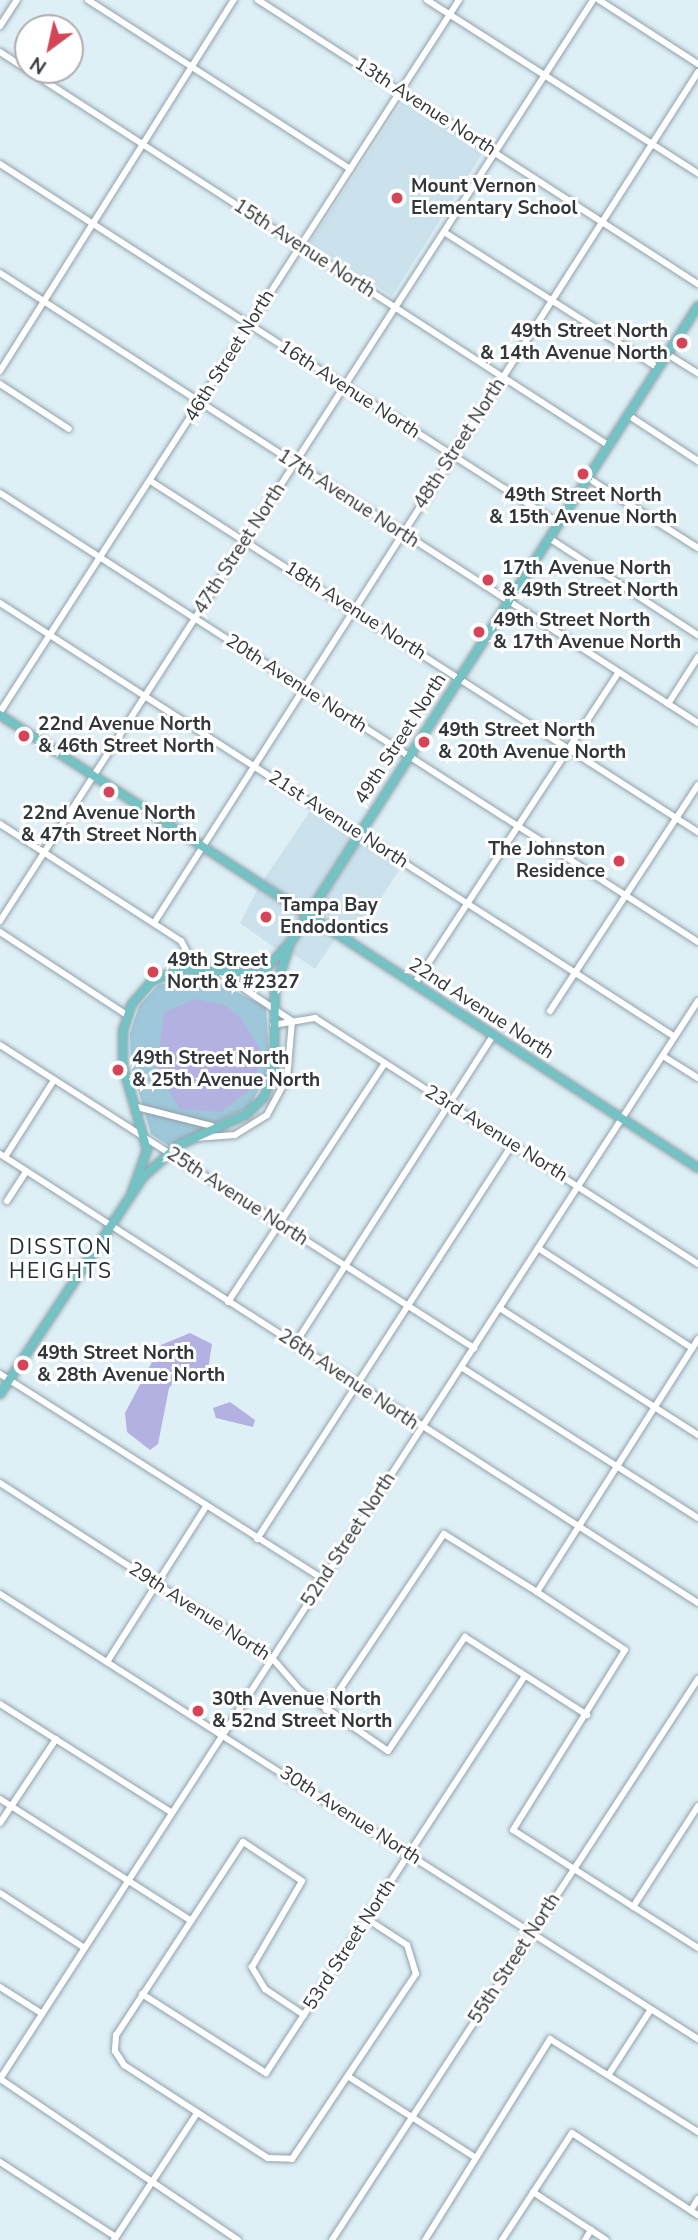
<!DOCTYPE html>
<html>
<head>
<meta charset="utf-8">
<style>
	body { margin:0 }
	#map { position:relative; width:698px; height:2240px; overflow:hidden; background:#deeff6; font-family:"Nunito Sans",sans-serif }
	div>[style] { position:absolute }
	.built>* { inset:0; background:#cbe2ed }
	.green>* { inset:0; background:#9ec7da }
	.water>* { inset:0; background:#b3b0e2 }
	.roads { filter:drop-shadow(0 0 2px #92a2a9) drop-shadow(0 0 2px #92a2a9) }
	.minor>* { height:6px; margin:-3px; padding:0 3px; transform-origin:3px; border-radius:3px; background:#fff }
	.major>* { height:8px; margin:-4px; padding:0 4px; transform-origin:4px; border-radius:4px; background:#74c2c4 }
	.dots>* { width:19px; height:19px; translate:-50% -50%; box-sizing:border-box; border:4px solid #fff; border-radius:50% }
	span { translate:-50% -50%; white-space:nowrap; text-align:center; line-height:1.15; -webkit-text-stroke:6px #fff; paint-order:stroke }
	.street-label { font-size:19px; color:#31373a }
	.poi-label { font-size:19px; color:#31373a; font-weight:700 }
	.left { translate:0 -50%; text-align:left }
	.right { translate:-100% -50%; text-align:right }
	.neighbourhood-label { font-size:21px; color:#232f35; letter-spacing:2px }
	.north { position:absolute; left:14px; top:14px; width:70px; height:70px; box-sizing:border-box; background:#fff; border:2px solid #adafb0; border-radius:50%; rotate:213deg; font-size:19px; font-weight:700; line-height:28px; text-align:center; color:#31373a }
	.north::after { content:''; display:block; margin:auto; width:24px; height:32px; background:#d64557; clip-path:polygon(50% 0,100% 100%,50% 72%,0 100%) }
</style>
</head>
<body>
<div id="map">
	<div class="built">
		<div style="clip-path:polygon(402px 102px,482px 154px,392px 296px,310px 243px)"></div>
		<div style="clip-path:polygon(312px 808px,355px 835px,307px 911px,262px 882px)"></div>
		<div style="clip-path:polygon(360px 839px,402px 866px,353px 941px,312px 914px)"></div>
		<div style="clip-path:polygon(258px 888px,303px 917px,279px 951px,240px 923px)"></div>
		<div style="clip-path:polygon(308px 920px,336px 938px,315px 969px,290px 952px)"></div>
	</div>
	<div class="green">
		<div style="clip-path:polygon(204px 975px,266px 1007px,270px 1070px,249px 1107px,169px 1146px,151px 1134px,131px 1066px,130px 1033px,139px 1006px,158px 985px)"></div>
	</div>
	<div class="water">
		<div style="clip-path:polygon(196px 999px,226px 1006px,241px 1018px,262px 1053px,253px 1087px,221px 1112px,180px 1109px,157px 1070px,164px 1012px)"></div>
		<div style="clip-path:polygon(190px 1333px,212px 1344px,207px 1375px,178px 1377px,169px 1388px,158px 1444px,150px 1450px,127px 1432px,125px 1413px,161px 1345px)"></div>
		<div style="clip-path:polygon(230px 1402px,255px 1420px,253px 1427px,216px 1418px,213px 1408px)"></div>
	</div>
	<div class="roads">
		<div class="minor">
			<div style="left:88px;top:0;width:312px;rotate:32.8deg"></div>
			<div style="left:258px;top:0;width:524px;rotate:32.84deg"></div>
			<div style="left:427px;top:0;width:322px;rotate:32.6deg"></div>
			<div style="left:599px;top:0;width:118px;rotate:32.9deg"></div>
			<div style="left:0;top:26px;width:31px;rotate:-57deg"></div>
			<div style="left:0;top:52px;width:724px;rotate:32.88deg"></div>
			<div style="left:0;top:164px;width:664px;rotate:32.76deg"></div>
			<div style="left:444px;top:232px;width:254px;rotate:32.4deg"></div>
			<div style="left:0;top:273px;width:830px;rotate:32.81deg"></div>
			<div style="left:667px;top:354px;width:36px;rotate:32deg"></div>
			<div style="left:0;top:371px;width:439px;rotate:-57.8deg"></div>
			<div style="left:0;top:384px;width:82px;rotate:33.1deg"></div>
			<div style="left:628px;top:415px;width:84px;rotate:33.3deg"></div>
			<div style="left:588px;top:478px;width:130px;rotate:32.5deg"></div>
			<div style="left:152px;top:482px;width:649px;rotate:32.66deg"></div>
			<div style="left:0;top:493px;width:830px;rotate:32.75deg"></div>
			<div style="left:549px;top:538px;width:178px;rotate:33.1deg"></div>
			<div style="left:0;top:603px;width:802px;rotate:32.74deg"></div>
			<div style="left:668px;top:704px;width:56px;rotate:-57.4deg"></div>
			<div style="left:0;top:712px;width:847px;rotate:-57.19deg"></div>
			<div style="left:0;top:824px;width:216px;rotate:32.9deg"></div>
			<div style="left:181px;top:941px;width:31px;rotate:61deg"></div>
			<div style="left:0;top:921px;width:1095px;rotate:-57.22deg"></div>
			<div style="left:154px;top:923px;width:1010px;rotate:-57.41deg"></div>
			<div style="left:0;top:932px;width:152px;rotate:33.2deg"></div>
			<div style="left:222px;top:974px;width:84px;rotate:33.9deg"></div>
			<div style="left:414px;top:985px;width:373px;rotate:-56.8deg"></div>
			<div style="left:550px;top:1011px;width:270px;rotate:-56.8deg"></div>
			<div style="left:273px;top:1025px;width:43px;rotate:-9.5deg"></div>
			<div style="left:315px;top:1018px;width:455px;rotate:32.7deg"></div>
			<div style="left:0;top:1045px;width:563px;rotate:32.59deg"></div>
			<div style="left:663px;top:1056px;width:41px;rotate:32.2deg"></div>
			<div style="left:137px;top:1107px;width:77px;rotate:14.2deg"></div>
			<div style="left:195px;top:1138px;width:40px;rotate:-4.3deg"></div>
			<div style="left:235px;top:1135px;width:38px;rotate:-32deg"></div>
			<div style="left:267px;top:1115px;width:42px;rotate:-61.6deg"></div>
			<div style="left:287px;top:1078px;width:57px;rotate:-85deg"></div>
			<div style="left:0;top:1154px;width:830px;rotate:32.75deg"></div>
			<div style="left:5px;top:1157px;width:91px;rotate:-57.5deg"></div>
			<div style="left:7px;top:1201px;width:35px;rotate:-57deg"></div>
			<div style="left:538px;top:1248px;width:184px;rotate:33deg"></div>
			<div style="left:228px;top:1302px;width:286px;rotate:-56.7deg"></div>
			<div style="left:501px;top:1309px;width:234px;rotate:32.6deg"></div>
			<div style="left:295px;top:1344px;width:366px;rotate:-57.3deg"></div>
			<div style="left:461px;top:1367px;width:281px;rotate:32.5deg"></div>
			<div style="left:0;top:1374px;width:383px;rotate:32.4deg"></div>
			<div style="left:0;top:1483px;width:323px;rotate:32.8deg"></div>
			<div style="left:272px;top:1658px;width:43px;rotate:48.8deg"></div>
			<div style="left:300px;top:1690px;width:107px;rotate:34.7deg"></div>
			<div style="left:388px;top:1751px;width:138px;rotate:-56deg"></div>
			<div style="left:465px;top:1637px;width:145px;rotate:32.6deg"></div>
			<div style="left:257px;top:1539px;width:471px;rotate:-57.1deg"></div>
			<div style="left:537px;top:1592px;width:300px;rotate:-57.5deg"></div>
			<div style="left:0;top:1594px;width:828px;rotate:32.52deg"></div>
			<div style="left:107px;top:1662px;width:183px;rotate:-57.5deg"></div>
			<div style="left:0;top:1704px;width:202px;rotate:32.3deg"></div>
			<div style="left:326px;top:1710px;width:212px;rotate:-56.2deg"></div>
			<div style="left:444px;top:1534px;width:110px;rotate:31.9deg"></div>
			<div style="left:537px;top:1592px;width:105px;rotate:33.4deg"></div>
			<div style="left:625px;top:1650px;width:212px;rotate:121.9deg"></div>
			<div style="left:513px;top:1830px;width:219px;rotate:32.5deg"></div>
			<div style="left:0;top:1799px;width:225px;rotate:32.5deg"></div>
			<div style="left:0;top:1823px;width:101px;rotate:-56.3deg"></div>
			<div style="left:0;top:1893px;width:99px;rotate:33deg"></div>
			<div style="left:633px;top:1907px;width:120px;rotate:-57.2deg"></div>
			<div style="left:0;top:1987px;width:49px;rotate:32.4deg"></div>
			<div style="left:142px;top:1994px;width:147px;rotate:32.5deg"></div>
			<div style="left:266px;top:2073px;width:474px;rotate:-56.9deg"></div>
			<div style="left:304px;top:2015px;width:47px;rotate:-146.3deg"></div>
			<div style="left:265px;top:1989px;width:26px;rotate:-121deg"></div>
			<div style="left:252px;top:1967px;width:99px;rotate:-59.8deg"></div>
			<div style="left:302px;top:1881px;width:71px;rotate:-146.5deg"></div>
			<div style="left:243px;top:1842px;width:231px;rotate:123.3deg"></div>
			<div style="left:116px;top:2035px;width:16px;rotate:94deg"></div>
			<div style="left:115px;top:2051px;width:17px;rotate:57deg"></div>
			<div style="left:124px;top:2065px;width:171px;rotate:32.9deg"></div>
			<div style="left:268px;top:2158px;width:24px;rotate:2deg"></div>
			<div style="left:292px;top:2159px;width:223px;rotate:-56.2deg"></div>
			<div style="left:416px;top:1974px;width:30px;rotate:-107deg"></div>
			<div style="left:407px;top:1945px;width:48px;rotate:-147deg"></div>
			<div style="left:609px;top:2074px;width:77px;rotate:-57.1deg"></div>
			<div style="left:349px;top:2077px;width:147px;rotate:32.5deg"></div>
			<div style="left:0;top:2162px;width:138px;rotate:32.9deg"></div>
			<div style="left:533px;top:2192px;width:87px;rotate:33.3deg"></div>
			<div style="left:691px;top:2210px;width:13px;rotate:-58deg"></div>
			<div style="left:114px;top:2240px;width:152px;rotate:-56.8deg"></div>
			<div style="left:238px;top:2240px;width:287px;rotate:-145.9deg"></div>
			<div style="left:0;top:2079px;width:1284px;rotate:-57.08deg"></div>
			<div style="left:332px;top:2240px;width:670px;rotate:-56.88deg"></div>
			<div style="left:425px;top:2240px;width:237px;rotate:-58.1deg"></div>
			<div style="left:550px;top:2039px;width:175px;rotate:32.1deg"></div>
			<div style="left:502px;top:2240px;width:128px;rotate:-56.8deg"></div>
			<div style="left:572px;top:2133px;width:150px;rotate:33.1deg"></div>
			<div style="left:585px;top:2240px;width:12px;rotate:-59deg"></div>
		</div>
		<div class="major">
			<div style="left:0;top:715px;width:832px;rotate:32.98deg"></div>
			<div style="left:132px;top:1192px;width:45px;rotate:-70.3deg"></div>
			<div style="left:147px;top:1150px;width:87px;rotate:-105.9deg"></div>
			<div style="left:123px;top:1066px;width:35px;rotate:-90deg"></div>
			<div style="left:123px;top:1031px;width:28px;rotate:-72deg"></div>
			<div style="left:132px;top:1004px;width:30px;rotate:-49deg"></div>
			<div style="left:152px;top:981px;width:32px;rotate:-22deg"></div>
			<div style="left:182px;top:969px;width:79px;rotate:3.6deg"></div>
			<div style="left:261px;top:974px;width:42px;rotate:-46.9deg"></div>
			<div style="left:290px;top:943px;width:756px;rotate:-57.36deg"></div>
			<div style="left:0;top:1394px;width:261px;rotate:-56.6deg"></div>
			<div style="left:144px;top:1176px;width:47px;rotate:-41.5deg"></div>
			<div style="left:179px;top:1145px;width:75px;rotate:-24.5deg"></div>
			<div style="left:247px;top:1114px;width:24px;rotate:-45deg"></div>
			<div style="left:264px;top:1097px;width:29px;rotate:-70deg"></div>
			<div style="left:274px;top:1070px;width:79px;rotate:-89.3deg"></div>
			<div style="left:275px;top:991px;width:44px;rotate:-72.8deg"></div>
		</div>
	</div>
	<div class="dots">
		<div style="left:397px;top:198px;background:#d64557"></div>
		<div style="left:682px;top:343px;background:#d64557"></div>
		<div style="left:583px;top:474px;background:#d64557"></div>
		<div style="left:488px;top:580px;background:#d64557"></div>
		<div style="left:479px;top:632px;background:#d64557"></div>
		<div style="left:24px;top:736px;background:#d64557"></div>
		<div style="left:424px;top:742px;background:#d64557"></div>
		<div style="left:109px;top:792px;background:#d64557"></div>
		<div style="left:619px;top:861px;background:#d64557"></div>
		<div style="left:266px;top:917px;background:#d64557"></div>
		<div style="left:153px;top:972px;background:#d64557"></div>
		<div style="left:118px;top:1070px;background:#d64557"></div>
		<div style="left:23px;top:1365px;background:#d64557"></div>
		<div style="left:198px;top:1711px;background:#d64557"></div>
	</div>
	<div class="street-label">
		<span style="left:425px;top:107px;rotate:33deg">13th Avenue North</span>
		<span style="left:304px;top:249px;rotate:33deg">15th Avenue North</span>
		<span style="left:230px;top:356px;rotate:-58deg">46th Street North</span>
		<span style="left:349px;top:390px;rotate:33deg">16th Avenue North</span>
		<span style="left:460px;top:444px;rotate:-57deg">48th Street North</span>
		<span style="left:348px;top:499px;rotate:33deg">17th Avenue North</span>
		<span style="left:240px;top:549px;rotate:-57deg">47th Street North</span>
		<span style="left:355px;top:611px;rotate:33deg">18th Avenue North</span>
		<span style="left:296px;top:684px;rotate:33deg">20th Avenue North</span>
		<span style="left:401px;top:739px;rotate:-57deg">49th Street North</span>
		<span style="left:338px;top:820px;rotate:33deg">21st Avenue North</span>
		<span style="left:481px;top:1009px;rotate:33deg">22nd Avenue North</span>
		<span style="left:496px;top:1134px;rotate:32deg">23rd Avenue North</span>
		<span style="left:237px;top:1197px;rotate:33deg">25th Avenue North</span>
		<span style="left:348px;top:1380px;rotate:34deg">26th Avenue North</span>
		<span style="left:349px;top:1540px;rotate:-57deg">52nd Street North</span>
		<span style="left:199px;top:1612px;rotate:33deg">29th Avenue North</span>
		<span style="left:350px;top:1816px;rotate:33deg">30th Avenue North</span>
		<span style="left:350px;top:1945px;rotate:-57deg">53rd Street North</span>
		<span style="left:515px;top:1959px;rotate:-57deg">55th Street North</span>
	</div>
	<div class="poi-label">
		<span class="left" style="left:411px;top:198px">Mount Vernon<br>Elementary School</span>
		<span class="right" style="left:668px;top:343px">49th Street North<br>&amp; 14th Avenue North</span>
		<span style="left:583px;top:507px">49th Street North<br>&amp; 15th Avenue North</span>
		<span class="left" style="left:502px;top:580px">17th Avenue North<br>&amp; 49th Street North</span>
		<span class="left" style="left:493px;top:632px">49th Street North<br>&amp; 17th Avenue North</span>
		<span class="left" style="left:38px;top:736px">22nd Avenue North<br>&amp; 46th Street North</span>
		<span class="left" style="left:438px;top:742px">49th Street North<br>&amp; 20th Avenue North</span>
		<span style="left:109px;top:825px">22nd Avenue North<br>&amp; 47th Street North</span>
		<span class="right" style="left:605px;top:861px">The Johnston<br>Residence</span>
		<span class="left" style="left:280px;top:917px">Tampa Bay<br>Endodontics</span>
		<span class="left" style="left:167px;top:972px">49th Street<br>North &amp; #2327</span>
		<span class="left" style="left:132px;top:1070px">49th Street North<br>&amp; 25th Avenue North</span>
		<span class="left" style="left:37px;top:1365px">49th Street North<br>&amp; 28th Avenue North</span>
		<span class="left" style="left:212px;top:1711px">30th Avenue North<br>&amp; 52nd Street North</span>
	</div>
	<div class="neighbourhood-label">
		<span style="left:61px;top:1259px">DISSTON<br>HEIGHTS</span>
	</div>
	<div class="north">N</div>
</div>
</body>
</html>
